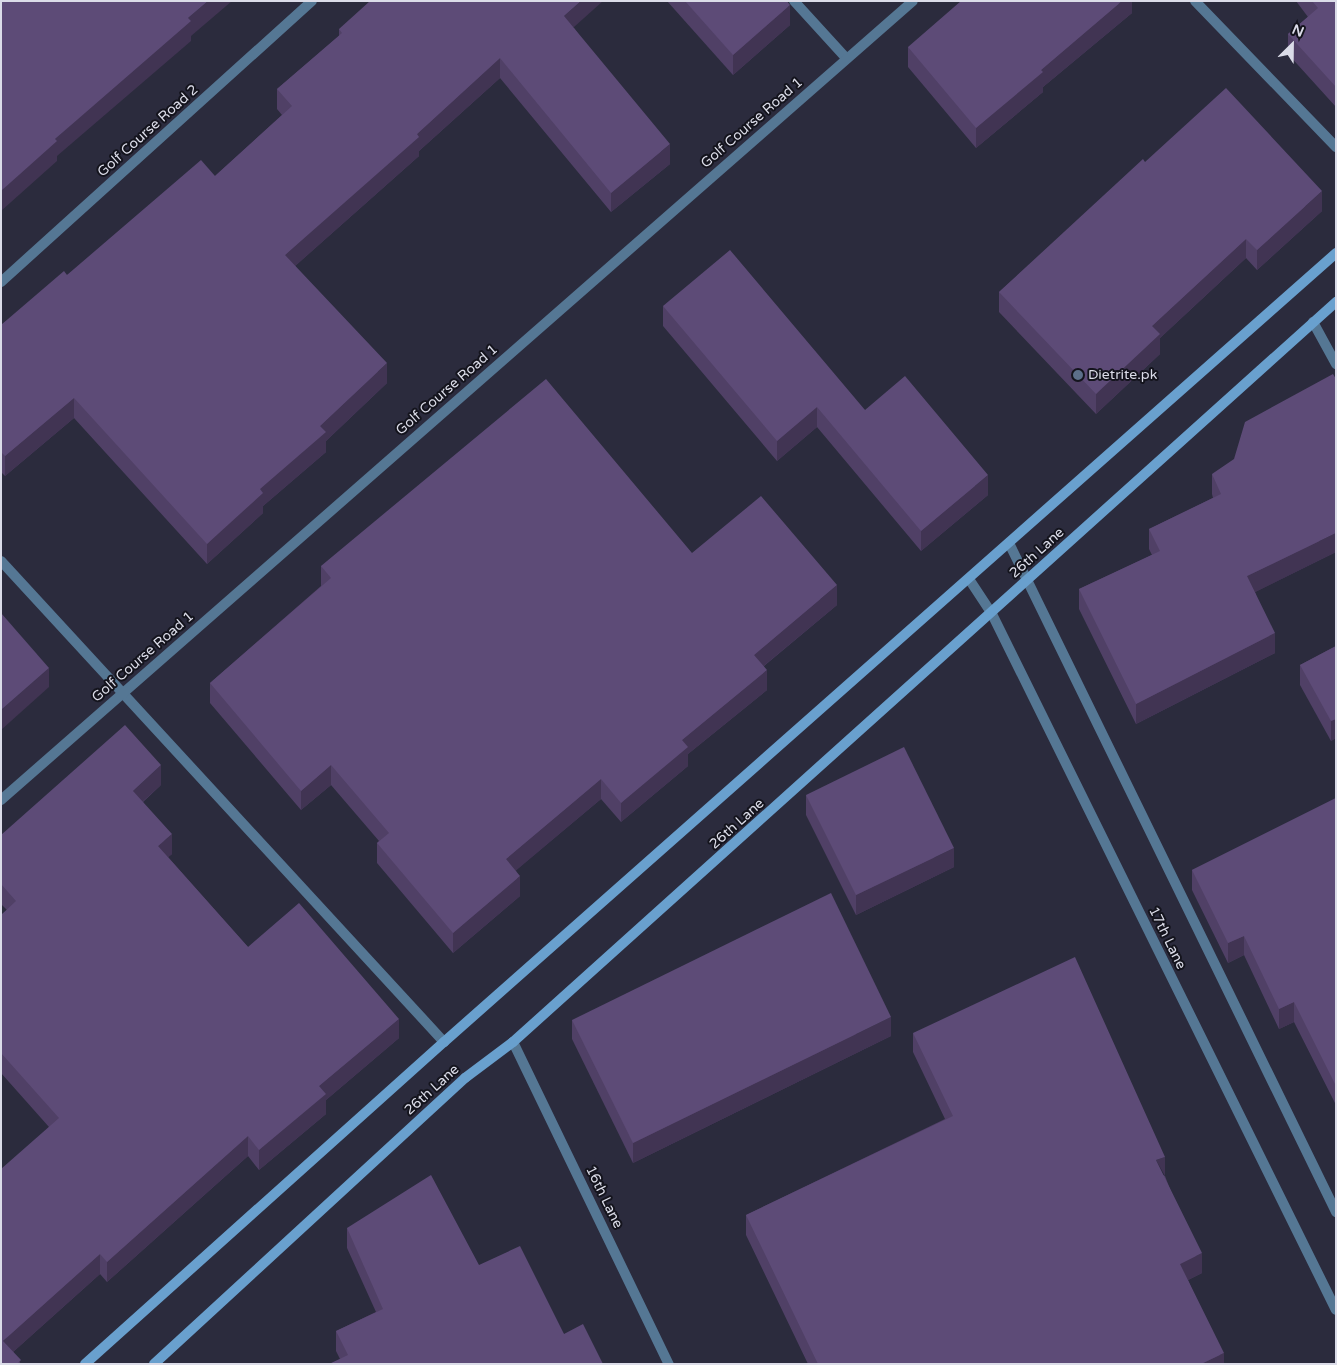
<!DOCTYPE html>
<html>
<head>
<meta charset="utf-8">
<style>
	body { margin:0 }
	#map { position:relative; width:1337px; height:1365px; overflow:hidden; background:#2b2b3d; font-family:"Varela Round",sans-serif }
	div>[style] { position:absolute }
	.street>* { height:10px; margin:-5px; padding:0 5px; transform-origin:5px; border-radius:5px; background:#557794 }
	.secondary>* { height:10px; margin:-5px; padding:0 5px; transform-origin:5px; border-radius:5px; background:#69a0ce }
	.wall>* { inset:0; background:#504066 }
	.shaded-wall>* { inset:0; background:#413453 }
	.building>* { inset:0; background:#5d4b77 }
	.dots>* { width:14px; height:14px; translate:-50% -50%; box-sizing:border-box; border:2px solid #14141d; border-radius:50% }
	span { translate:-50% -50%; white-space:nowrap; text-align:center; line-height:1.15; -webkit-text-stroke:4px #14141d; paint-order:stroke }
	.street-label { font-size:14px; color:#dbdce8 }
	.poi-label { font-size:14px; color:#dbdce8 }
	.left { translate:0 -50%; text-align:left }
	.frame { position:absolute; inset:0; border:2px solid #dbdce8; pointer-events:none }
	.north { position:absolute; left:1267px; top:20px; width:50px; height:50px; -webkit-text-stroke:4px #14141d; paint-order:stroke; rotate:23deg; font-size:14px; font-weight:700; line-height:20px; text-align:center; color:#dbdce8 }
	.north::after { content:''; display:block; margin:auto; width:18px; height:22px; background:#dbdce8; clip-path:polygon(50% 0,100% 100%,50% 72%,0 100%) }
</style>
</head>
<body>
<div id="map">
	<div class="street">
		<div style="left:794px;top:1px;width:77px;rotate:47.6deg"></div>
		<div style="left:1195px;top:1px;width:203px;rotate:46deg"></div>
		<div style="left:1px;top:282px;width:419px;rotate:-42.1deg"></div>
		<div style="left:1313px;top:322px;width:48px;rotate:61.3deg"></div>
		<div style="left:1009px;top:543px;width:745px;rotate:63.95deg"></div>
		<div style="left:1px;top:561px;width:654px;rotate:47.35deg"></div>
		<div style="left:969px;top:579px;width:42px;rotate:56.7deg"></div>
		<div style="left:992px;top:614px;width:776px;rotate:63.7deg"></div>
		<div style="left:1px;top:800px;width:1212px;rotate:-41.22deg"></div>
		<div style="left:513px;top:1042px;width:358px;rotate:64.2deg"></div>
	</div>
	<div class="secondary">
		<div style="left:85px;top:1364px;width:482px;rotate:-41.9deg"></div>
		<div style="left:444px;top:1042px;width:1191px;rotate:-41.49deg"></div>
		<div style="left:154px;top:1364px;width:423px;rotate:-42.6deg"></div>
		<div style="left:465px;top:1078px;width:60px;rotate:-36.9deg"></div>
		<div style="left:513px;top:1042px;width:1107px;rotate:-41.96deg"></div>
	</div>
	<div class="wall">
		<div style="clip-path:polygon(667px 1px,787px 1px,790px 25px,733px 75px)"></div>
		<div style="clip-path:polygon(1132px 1px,1132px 13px,1043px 87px,1043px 92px,976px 148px,908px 67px,908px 47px)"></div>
		<div style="clip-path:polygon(1296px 1px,1336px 1px,1336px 107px,1288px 54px,1288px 34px,1308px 17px)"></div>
		<div style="clip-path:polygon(574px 28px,670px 164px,611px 212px,500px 78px,419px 151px,419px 156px,295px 266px,387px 383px,326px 441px,326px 452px,263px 506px,263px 513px,207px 564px,74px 418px,5px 476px,1px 472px,1px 325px,67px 275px,215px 176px,282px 115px,277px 109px,277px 89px,339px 36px,339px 29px)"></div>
		<div style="clip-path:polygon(1145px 162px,1322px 211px,1257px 270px,1246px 258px,1160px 338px,1160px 354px,1096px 414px,999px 312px,999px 292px)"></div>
		<div style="clip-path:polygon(663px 306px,865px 410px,988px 495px,921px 551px,817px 427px,777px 461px,663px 326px)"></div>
		<div style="clip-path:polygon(1212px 474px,1336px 552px,1255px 592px,1275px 653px,1136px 724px,1079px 609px,1079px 589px,1152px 555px,1149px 549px,1149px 529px,1213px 498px,1212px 494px)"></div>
		<div style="clip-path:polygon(692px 553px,837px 605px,764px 666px,767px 690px,688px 754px,688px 766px,621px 822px,601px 799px,516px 870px,520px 896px,453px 953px,377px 863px,377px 843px,379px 841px,331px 785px,301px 810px,210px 703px,210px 683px,321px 586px,321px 566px)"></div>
		<div style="clip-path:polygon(1336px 646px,1336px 738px,1331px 741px,1300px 685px,1300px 665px)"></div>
		<div style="clip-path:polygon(161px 785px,143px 802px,172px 854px,168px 857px,248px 947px,399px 1038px,326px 1100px,326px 1114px,259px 1170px,248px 1156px,107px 1282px,100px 1274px,13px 1352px,21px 1364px,1px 1364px,49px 1127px,1px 1073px,1px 915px,7px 910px,1px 904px,1px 835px)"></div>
		<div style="clip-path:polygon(806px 795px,954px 867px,856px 915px,806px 815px)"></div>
		<div style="clip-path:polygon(1336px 798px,1336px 1105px,1294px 1022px,1279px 1029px,1244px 955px,1228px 963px,1192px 890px,1192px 870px)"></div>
		<div style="clip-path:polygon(572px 1020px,891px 1036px,633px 1163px,572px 1039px)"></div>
		<div style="clip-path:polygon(913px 1033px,1165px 1176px,1202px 1273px,1188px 1280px,1224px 1364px,808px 1364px,746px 1235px,746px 1215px,945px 1119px,913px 1052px)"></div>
		<div style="clip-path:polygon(347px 1228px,479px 1265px,564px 1334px,340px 1359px,336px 1351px,336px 1331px,376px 1312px,347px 1248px)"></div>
	</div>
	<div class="shaded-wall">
		<div style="clip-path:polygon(208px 1px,232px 1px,191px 36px,191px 41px,57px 156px,57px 161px,1px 211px,1px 191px,55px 139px,188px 18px)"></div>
		<div style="clip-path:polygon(581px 1px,603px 1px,564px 36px,564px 16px)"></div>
		<div style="clip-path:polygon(1122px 1px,1132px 1px,1132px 13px,1043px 87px,1043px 92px,976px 148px,976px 128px,1041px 70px)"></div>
		<div style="clip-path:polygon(790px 5px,790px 25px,733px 75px,733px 55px)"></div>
		<div style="clip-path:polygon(500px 58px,500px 78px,419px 151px,419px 156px,285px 275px,285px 255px,417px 134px)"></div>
		<div style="clip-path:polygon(670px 144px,670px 164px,611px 212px,611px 193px)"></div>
		<div style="clip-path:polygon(1322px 191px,1322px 211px,1257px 270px,1257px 250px)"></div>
		<div style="clip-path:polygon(1246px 239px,1246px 258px,1160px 338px,1160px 354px,1096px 414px,1096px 394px,1152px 326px)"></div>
		<div style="clip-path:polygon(387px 363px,387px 383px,326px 441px,326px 452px,263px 506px,263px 513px,207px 564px,207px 544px,320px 426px)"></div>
		<div style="clip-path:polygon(74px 398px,74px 418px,5px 476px,5px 456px)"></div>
		<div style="clip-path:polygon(817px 407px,817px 427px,777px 461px,777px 441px)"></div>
		<div style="clip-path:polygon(988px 475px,988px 495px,921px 551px,921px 531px)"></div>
		<div style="clip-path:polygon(1336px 533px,1336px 552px,1247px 596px,1247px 576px)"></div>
		<div style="clip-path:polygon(837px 585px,837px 605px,754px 674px,754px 655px)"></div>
		<div style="clip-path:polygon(1275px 633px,1275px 653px,1136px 724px,1136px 704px)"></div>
		<div style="clip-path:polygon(49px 668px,49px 687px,1px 730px,1px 710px)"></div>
		<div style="clip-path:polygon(767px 670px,767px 690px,688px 754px,688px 766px,621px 822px,621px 803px,682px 740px)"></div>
		<div style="clip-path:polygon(1336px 719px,1336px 738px,1331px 741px,1331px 721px)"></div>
		<div style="clip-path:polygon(161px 765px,161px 785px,133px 810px,133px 791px)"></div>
		<div style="clip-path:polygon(331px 765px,331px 785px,301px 810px,301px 791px)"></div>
		<div style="clip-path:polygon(601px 779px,601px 799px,506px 879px,506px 859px)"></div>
		<div style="clip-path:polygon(172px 834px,172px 854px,158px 866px,158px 846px)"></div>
		<div style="clip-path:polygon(954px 848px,954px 867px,856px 915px,856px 895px)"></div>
		<div style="clip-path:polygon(520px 876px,520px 896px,453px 953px,453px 933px)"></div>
		<div style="clip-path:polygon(1244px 936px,1244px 955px,1228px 963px,1228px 943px)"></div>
		<div style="clip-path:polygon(1294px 1002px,1294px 1022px,1279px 1029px,1279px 1009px)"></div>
		<div style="clip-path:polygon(891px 1017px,891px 1036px,633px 1163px,633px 1143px)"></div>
		<div style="clip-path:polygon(399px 1019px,399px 1038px,326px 1100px,326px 1114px,259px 1170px,259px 1150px,319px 1086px)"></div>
		<div style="clip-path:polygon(248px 1136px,248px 1156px,107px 1282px,107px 1262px)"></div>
		<div style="clip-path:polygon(1165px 1157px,1165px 1176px,1156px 1160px)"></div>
		<div style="clip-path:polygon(1202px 1253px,1202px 1273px,1180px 1284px,1180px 1264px)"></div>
		<div style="clip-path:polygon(100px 1254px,100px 1274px,3px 1361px,3px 1341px)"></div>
		<div style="clip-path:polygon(1224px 1353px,1224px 1364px,1201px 1364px)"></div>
	</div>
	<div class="building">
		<div style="clip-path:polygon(1px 1px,208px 1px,188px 18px,191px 21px,55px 139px,57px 141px,1px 191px)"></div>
		<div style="clip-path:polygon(370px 1px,581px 1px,564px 16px,670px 144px,611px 193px,500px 58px,417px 134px,419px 137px,285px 255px,387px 363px,320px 426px,326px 432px,260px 489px,263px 493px,207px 544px,74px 398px,5px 456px,1px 452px,1px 325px,64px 271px,67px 275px,201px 160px,215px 176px,292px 106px,277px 89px,342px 33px,339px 29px)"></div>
		<div style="clip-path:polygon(685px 1px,787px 1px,790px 5px,733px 55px)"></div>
		<div style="clip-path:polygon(961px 1px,1122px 1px,1041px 70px,1043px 72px,976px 128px,908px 47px)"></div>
		<div style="clip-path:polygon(1312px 1px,1336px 1px,1336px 87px,1288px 34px,1318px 8px)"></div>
		<div style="clip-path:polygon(1226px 88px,1322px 191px,1257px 250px,1246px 239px,1152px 326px,1160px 334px,1096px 394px,999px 292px,1143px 159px,1145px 162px)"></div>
		<div style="clip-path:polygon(730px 250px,865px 410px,905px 376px,988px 475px,921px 531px,817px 407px,777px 441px,663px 306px)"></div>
		<div style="clip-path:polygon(1333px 374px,1336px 379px,1336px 533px,1247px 576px,1275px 633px,1136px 704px,1079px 589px,1160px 551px,1149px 529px,1221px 494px,1212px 474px,1234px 459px,1245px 422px)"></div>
		<div style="clip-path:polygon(546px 379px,692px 553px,761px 496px,837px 585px,754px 655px,767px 670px,682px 740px,688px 747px,621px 803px,601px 779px,506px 859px,520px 876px,453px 933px,377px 843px,389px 833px,331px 765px,301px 791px,210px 683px,331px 578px,321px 566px)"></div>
		<div style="clip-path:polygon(1px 613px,49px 668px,1px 710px)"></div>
		<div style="clip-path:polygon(1336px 646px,1336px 719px,1331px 721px,1300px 665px)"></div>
		<div style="clip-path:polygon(125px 725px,161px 765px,133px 791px,172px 834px,158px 846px,248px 947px,299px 903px,399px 1019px,319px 1086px,326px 1094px,259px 1150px,248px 1136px,107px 1262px,100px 1254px,3px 1341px,21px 1360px,17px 1364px,1px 1364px,1px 1169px,59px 1118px,1px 1053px,1px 915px,16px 901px,1px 884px,1px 835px)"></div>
		<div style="clip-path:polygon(904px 747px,954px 848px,856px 895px,806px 795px)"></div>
		<div style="clip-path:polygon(1336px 798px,1336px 1086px,1294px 1002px,1279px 1009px,1244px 936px,1228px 943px,1192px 870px)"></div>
		<div style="clip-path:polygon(831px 893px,891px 1017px,633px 1143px,572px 1020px)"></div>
		<div style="clip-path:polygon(1075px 957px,1165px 1157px,1156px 1160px,1202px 1253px,1180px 1264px,1224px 1353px,1201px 1364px,818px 1364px,746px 1215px,953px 1116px,913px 1033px)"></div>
		<div style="clip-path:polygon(431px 1175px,479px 1265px,520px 1246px,564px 1334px,583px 1324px,603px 1364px,329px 1364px,348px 1355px,336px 1331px,383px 1309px,347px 1228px)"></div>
	</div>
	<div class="dots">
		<div style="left:1078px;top:375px;background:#5c6f8a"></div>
	</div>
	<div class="street-label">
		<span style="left:752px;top:123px;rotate:-41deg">Golf Course Road 1</span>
		<span style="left:148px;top:131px;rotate:-42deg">Golf Course Road 2</span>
		<span style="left:447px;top:390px;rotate:-41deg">Golf Course Road 1</span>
		<span style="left:1037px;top:553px;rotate:-42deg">26th Lane</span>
		<span style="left:143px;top:657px;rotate:-41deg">Golf Course Road 1</span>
		<span style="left:737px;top:824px;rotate:-42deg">26th Lane</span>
		<span style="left:1167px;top:938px;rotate:64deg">17th Lane</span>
		<span style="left:432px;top:1090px;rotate:-42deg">26th Lane</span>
		<span style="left:604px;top:1197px;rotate:64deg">16th Lane</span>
	</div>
	<div class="poi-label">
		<span class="left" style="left:1088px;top:375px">Dietrite.pk</span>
	</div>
	<div class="frame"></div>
	<div class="north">N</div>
</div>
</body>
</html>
